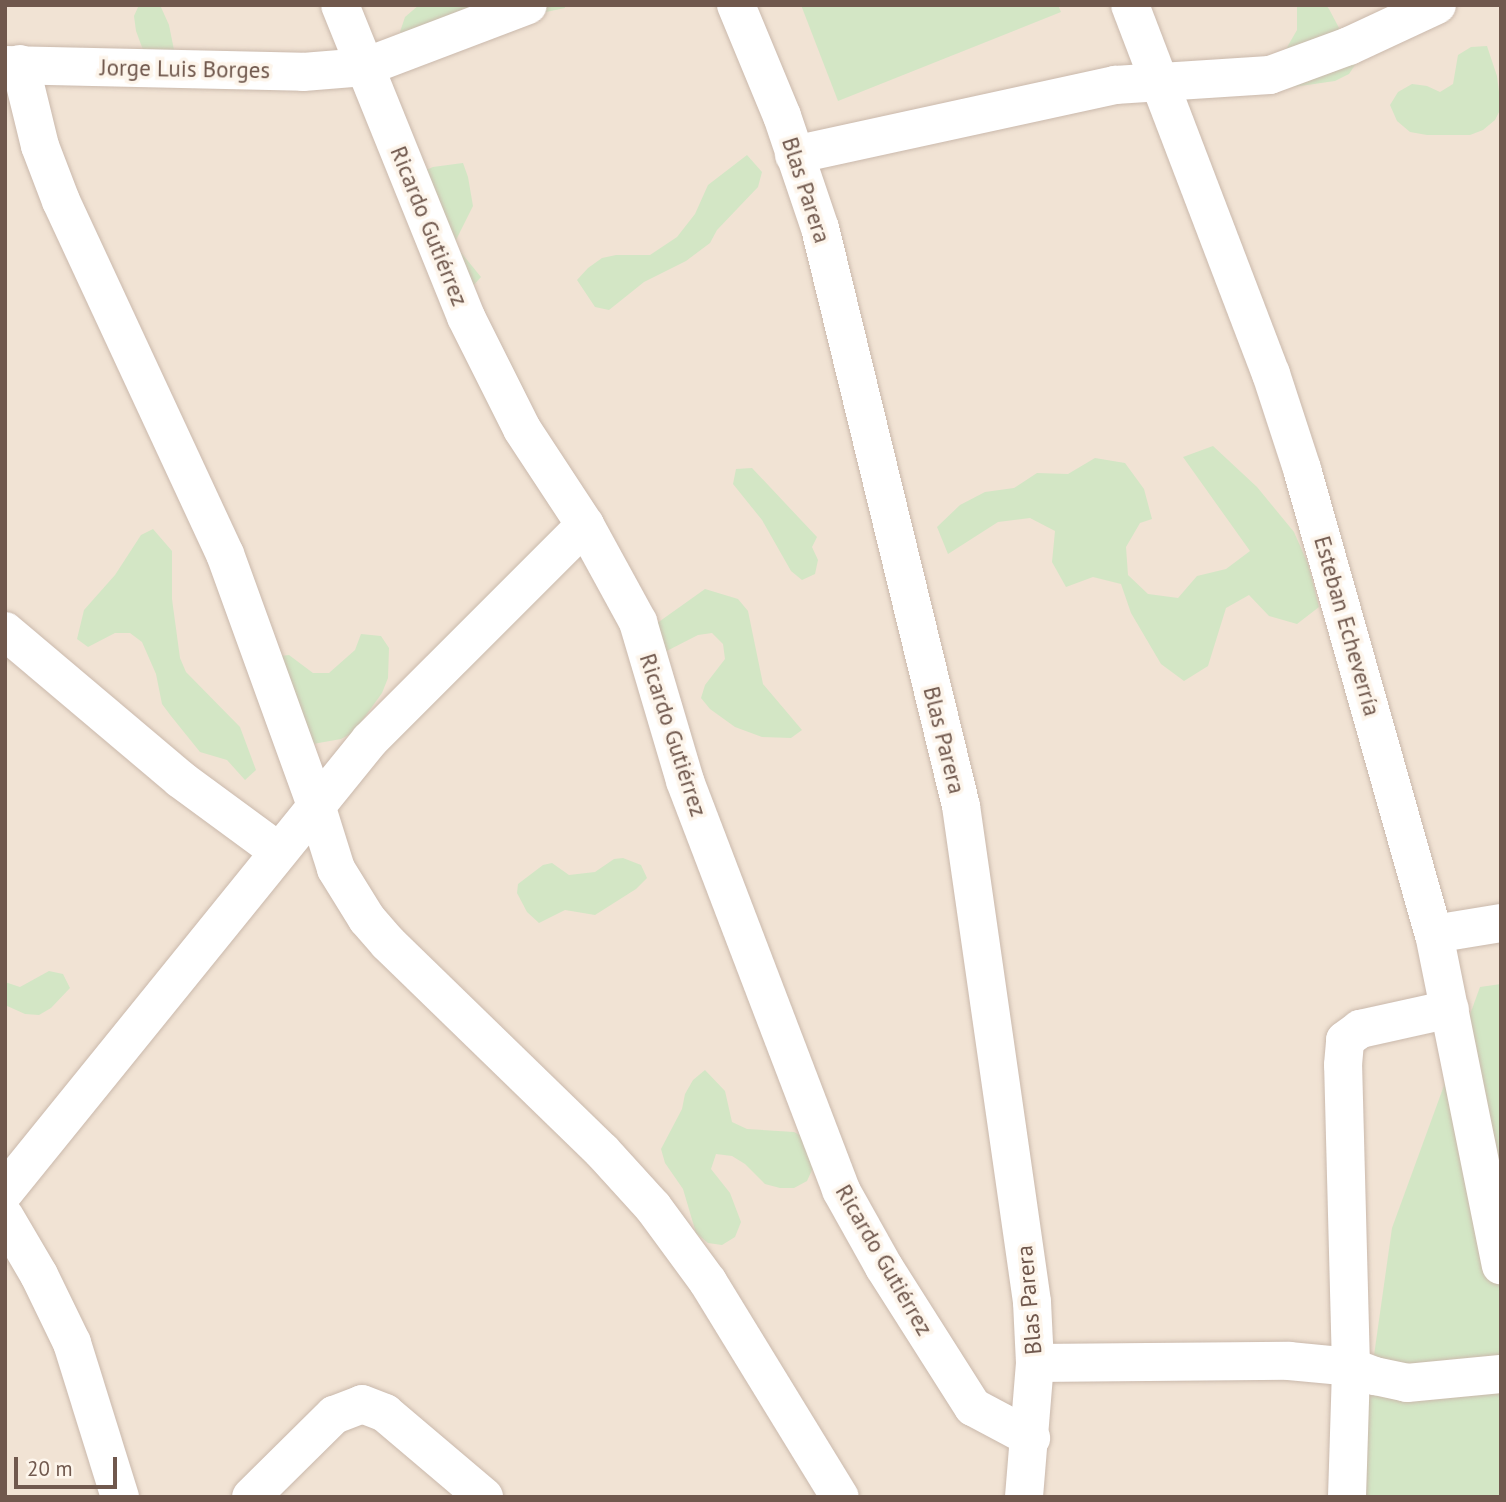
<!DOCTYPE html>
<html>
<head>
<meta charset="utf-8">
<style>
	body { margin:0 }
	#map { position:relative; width:1506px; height:1502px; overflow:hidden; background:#faf1e5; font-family:"PT Sans",sans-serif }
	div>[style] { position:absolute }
	.residential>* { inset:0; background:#f1e3d4 }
	.green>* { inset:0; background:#d3e6c5 }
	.roads { filter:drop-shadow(0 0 2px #cab9ac) drop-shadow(0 0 2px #cab9ac) }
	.minor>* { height:38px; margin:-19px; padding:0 19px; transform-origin:19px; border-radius:19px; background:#fff }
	span { translate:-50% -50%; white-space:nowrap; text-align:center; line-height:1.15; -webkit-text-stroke:7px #fdf5eb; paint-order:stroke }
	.street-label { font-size:23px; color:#70584d }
	.frame { position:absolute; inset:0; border:7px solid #70584d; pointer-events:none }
	.scale { position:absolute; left:14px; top:1457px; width:103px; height:32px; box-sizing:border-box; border:4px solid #70584d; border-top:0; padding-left:9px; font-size:21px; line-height:24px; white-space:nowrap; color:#70584d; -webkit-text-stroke:5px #fdf5eb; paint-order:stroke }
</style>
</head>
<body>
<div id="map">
	<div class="residential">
		<div style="clip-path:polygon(5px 5px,1501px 5px,1501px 1497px,5px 1497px)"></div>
	</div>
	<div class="green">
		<div style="clip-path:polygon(139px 5px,160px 5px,169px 25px,174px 50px,146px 58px,136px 31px,134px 16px)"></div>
		<div style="clip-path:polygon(419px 5px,564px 5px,565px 8px,409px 41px,400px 32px,405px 17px)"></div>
		<div style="clip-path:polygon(801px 5px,1058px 5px,1061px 12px,838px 101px)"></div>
		<div style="clip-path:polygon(1297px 5px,1326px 5px,1329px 9px,1357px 62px,1349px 74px,1335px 81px,1293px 87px,1282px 56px,1297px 30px)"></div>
		<div style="clip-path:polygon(1487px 46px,1497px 76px,1501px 108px,1495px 120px,1483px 130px,1470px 135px,1427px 135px,1410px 132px,1397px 121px,1390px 105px,1398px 92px,1412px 84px,1427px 86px,1440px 92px,1453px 84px,1458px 55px,1471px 47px)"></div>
		<div style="clip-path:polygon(747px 155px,762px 172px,758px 187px,717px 230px,710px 243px,686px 261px,644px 282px,609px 310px,595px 307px,577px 280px,588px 268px,602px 258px,616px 255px,650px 255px,677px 237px,695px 214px,708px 185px)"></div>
		<div style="clip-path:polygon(463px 163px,468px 177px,473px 206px,454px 244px,481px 277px,472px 287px,419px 173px,433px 167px)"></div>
		<div style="clip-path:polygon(1213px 446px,1257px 487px,1294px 532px,1308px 564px,1319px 607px,1297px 624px,1269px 616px,1249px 595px,1226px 608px,1208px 666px,1184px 681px,1161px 664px,1131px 613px,1121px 584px,1093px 577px,1066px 587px,1052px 562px,1055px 531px,1030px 518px,998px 522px,948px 554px,937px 527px,960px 505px,985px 492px,1014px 488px,1037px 473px,1068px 474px,1095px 458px,1125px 463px,1144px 489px,1152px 519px,1140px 523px,1126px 547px,1128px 575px,1148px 594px,1178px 598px,1197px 576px,1226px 569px,1250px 551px,1183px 457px)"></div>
		<div style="clip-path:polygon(752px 468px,817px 537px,812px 547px,818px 560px,815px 574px,802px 580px,791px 571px,762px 520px,733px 484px,736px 469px)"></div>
		<div style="clip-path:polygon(153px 529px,172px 551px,172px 599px,180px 658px,186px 672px,240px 727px,256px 770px,245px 780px,227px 760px,200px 752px,171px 716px,162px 704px,156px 674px,142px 642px,130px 633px,115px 633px,88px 647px,77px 639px,84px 610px,115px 575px,141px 535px)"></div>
		<div style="clip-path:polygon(705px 589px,738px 599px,748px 611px,763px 684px,802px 730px,791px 738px,762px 737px,735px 727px,710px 709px,701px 698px,705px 685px,725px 659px,723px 644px,712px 633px,698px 635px,653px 658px,653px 626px)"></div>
		<div style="clip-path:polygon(361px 634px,381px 636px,389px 648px,388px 678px,382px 693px,354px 732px,341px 739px,313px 744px,272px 657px,289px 655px,313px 673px,329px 673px,355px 650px)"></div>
		<div style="clip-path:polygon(623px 858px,641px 865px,647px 878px,636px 889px,595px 915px,565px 910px,539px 923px,527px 912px,517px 893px,518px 884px,543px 865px,552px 863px,569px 875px,595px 872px,614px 859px)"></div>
		<div style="clip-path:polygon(49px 971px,63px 974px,70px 988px,51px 1008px,39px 1015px,25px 1014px,5px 1005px,5px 982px,20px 987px)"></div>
		<div style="clip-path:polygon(1501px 984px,1501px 1497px,1354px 1497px,1392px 1228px,1480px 987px)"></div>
		<div style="clip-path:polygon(705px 1070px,725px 1091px,732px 1122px,747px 1129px,794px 1132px,807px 1139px,813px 1168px,807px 1181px,794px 1188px,780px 1188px,765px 1184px,745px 1164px,732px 1156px,716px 1154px,711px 1169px,730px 1193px,741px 1222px,735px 1237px,722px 1245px,708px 1243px,696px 1233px,683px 1189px,665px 1163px,661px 1149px,682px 1109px,685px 1094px,693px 1080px)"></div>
	</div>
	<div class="roads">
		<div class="minor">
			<div style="left:340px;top:5px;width:336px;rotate:68deg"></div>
			<div style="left:466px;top:317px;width:125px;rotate:63.4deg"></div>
			<div style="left:522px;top:429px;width:115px;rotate:56.7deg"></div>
			<div style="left:585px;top:525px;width:111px;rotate:61.3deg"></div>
			<div style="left:638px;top:622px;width:166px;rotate:73.5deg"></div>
			<div style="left:685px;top:781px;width:438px;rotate:69.1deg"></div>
			<div style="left:841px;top:1190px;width:88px;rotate:60.8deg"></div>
			<div style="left:884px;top:1267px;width:166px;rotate:57.6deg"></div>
			<div style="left:973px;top:1407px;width:66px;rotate:28.1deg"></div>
			<div style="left:736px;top:5px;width:120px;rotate:67.5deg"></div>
			<div style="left:782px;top:116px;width:118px;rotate:71.3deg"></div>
			<div style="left:820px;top:228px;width:595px;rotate:76.29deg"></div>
			<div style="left:961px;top:806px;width:501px;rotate:81.85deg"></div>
			<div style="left:1032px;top:1302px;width:61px;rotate:87.2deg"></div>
			<div style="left:1035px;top:1363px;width:134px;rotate:94.7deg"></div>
			<div style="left:1130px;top:5px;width:395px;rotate:69.1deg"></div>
			<div style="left:1271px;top:374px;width:100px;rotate:71.9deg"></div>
			<div style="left:1302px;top:469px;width:483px;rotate:74.2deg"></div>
			<div style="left:1434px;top:934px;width:338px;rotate:78.6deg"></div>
			<div style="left:20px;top:64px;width:84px;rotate:76.3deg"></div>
			<div style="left:40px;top:146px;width:59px;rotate:69.1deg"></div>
			<div style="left:61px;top:201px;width:389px;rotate:65.1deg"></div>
			<div style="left:225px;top:554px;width:267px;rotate:70.1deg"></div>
			<div style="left:316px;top:805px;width:67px;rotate:72.6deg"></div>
			<div style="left:336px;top:869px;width:59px;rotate:58.2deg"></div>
			<div style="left:367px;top:919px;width:32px;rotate:49deg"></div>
			<div style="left:388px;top:943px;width:298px;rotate:44.2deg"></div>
			<div style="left:602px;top:1151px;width:76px;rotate:47.7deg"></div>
			<div style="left:653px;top:1207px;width:93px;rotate:53.7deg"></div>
			<div style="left:708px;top:1282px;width:252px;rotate:58.5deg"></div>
			<div style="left:5px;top:65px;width:298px;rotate:1.3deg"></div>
			<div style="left:303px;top:72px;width:62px;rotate:-4.6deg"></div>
			<div style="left:365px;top:67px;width:174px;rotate:-20.8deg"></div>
			<div style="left:794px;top:155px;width:329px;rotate:-12.3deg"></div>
			<div style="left:1115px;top:85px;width:155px;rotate:-3.7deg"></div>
			<div style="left:1270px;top:75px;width:84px;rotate:-20.2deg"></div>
			<div style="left:1349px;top:46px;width:97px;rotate:-25deg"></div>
			<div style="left:5px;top:631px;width:229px;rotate:40.2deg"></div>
			<div style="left:180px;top:779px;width:122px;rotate:36.3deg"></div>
			<div style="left:1434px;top:934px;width:68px;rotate:-9.3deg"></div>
			<div style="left:5px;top:1191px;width:580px;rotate:-51.02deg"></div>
			<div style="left:370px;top:740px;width:304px;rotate:-45deg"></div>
			<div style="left:5px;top:1217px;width:67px;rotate:59.6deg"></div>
			<div style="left:39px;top:1275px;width:76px;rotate:64.1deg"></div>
			<div style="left:72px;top:1343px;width:161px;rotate:72.7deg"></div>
			<div style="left:1035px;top:1363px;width:254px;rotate:-0.5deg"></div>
			<div style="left:1289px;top:1361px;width:62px;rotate:5.5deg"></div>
			<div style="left:1351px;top:1367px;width:26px;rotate:21deg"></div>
			<div style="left:1375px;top:1376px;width:33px;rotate:12deg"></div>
			<div style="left:1407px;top:1383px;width:94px;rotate:-5.5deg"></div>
			<div style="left:251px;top:1497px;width:117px;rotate:-44.7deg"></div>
			<div style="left:334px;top:1415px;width:30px;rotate:-21deg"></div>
			<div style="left:362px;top:1404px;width:25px;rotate:21deg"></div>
			<div style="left:385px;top:1413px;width:130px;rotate:40.3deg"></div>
			<div style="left:1347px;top:1497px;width:130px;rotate:-88.2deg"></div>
			<div style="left:1351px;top:1367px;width:302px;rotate:-91.5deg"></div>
			<div style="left:1343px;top:1065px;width:25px;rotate:-85deg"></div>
			<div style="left:1345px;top:1040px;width:19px;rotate:-36deg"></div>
			<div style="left:1360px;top:1029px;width:92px;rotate:-12.5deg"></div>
		</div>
	</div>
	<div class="street-label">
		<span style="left:185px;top:69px;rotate:1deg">Jorge Luis Borges</span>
		<span style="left:806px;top:190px;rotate:72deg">Blas Parera</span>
		<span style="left:429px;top:226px;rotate:68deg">Ricardo Gutiérrez</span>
		<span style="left:1347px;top:626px;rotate:74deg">Esteban Echeverría</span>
		<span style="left:673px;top:735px;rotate:72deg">Ricardo Gutiérrez</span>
		<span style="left:944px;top:740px;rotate:76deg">Blas Parera</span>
		<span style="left:884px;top:1260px;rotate:60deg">Ricardo Gutiérrez</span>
		<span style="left:1029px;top:1300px;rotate:-95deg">Blas Parera</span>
	</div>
	<div class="frame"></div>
	<div class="scale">20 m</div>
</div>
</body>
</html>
